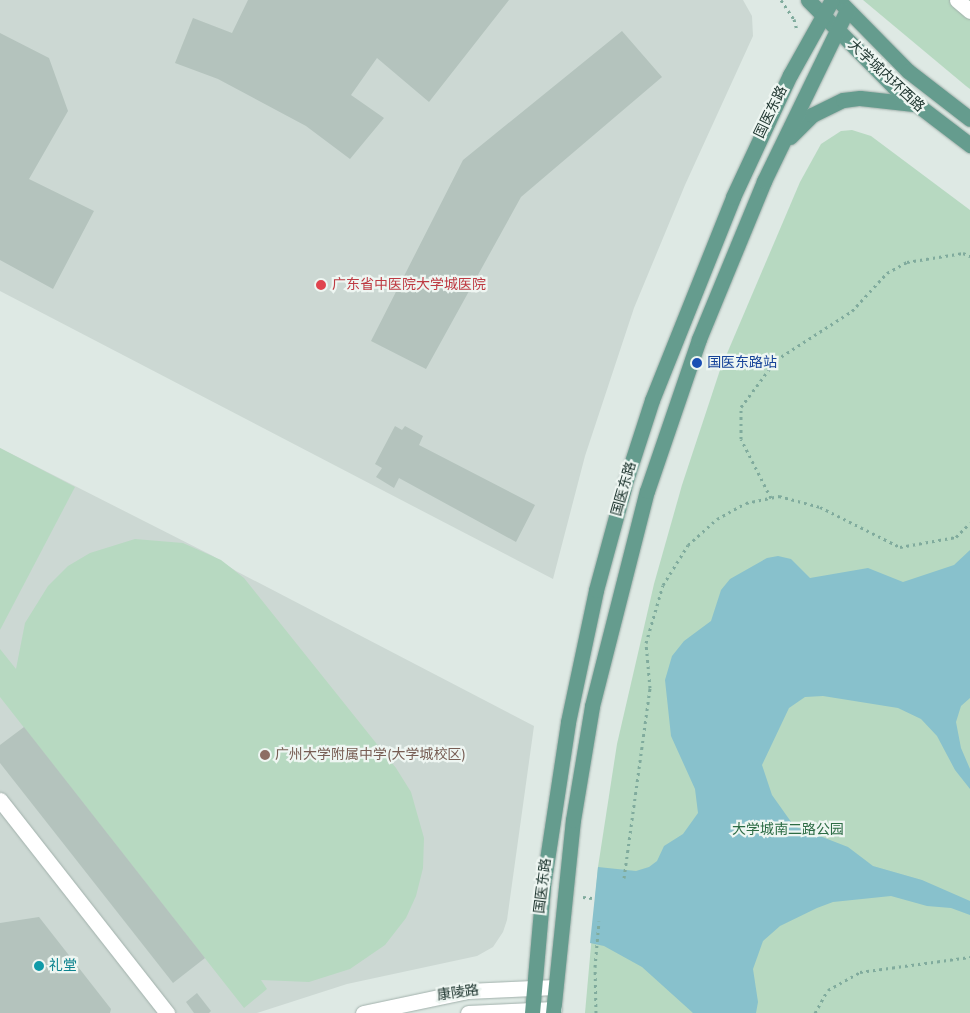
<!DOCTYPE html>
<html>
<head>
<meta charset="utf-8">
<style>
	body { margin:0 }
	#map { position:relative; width:970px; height:1013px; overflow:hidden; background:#dee9e4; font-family:"Nunito Sans","Noto Sans SC",sans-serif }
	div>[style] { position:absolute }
	.built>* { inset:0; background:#ccd8d3 }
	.green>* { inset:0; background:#b7d9c1 }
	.water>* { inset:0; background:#88c1cc }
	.building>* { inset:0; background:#b4c3bd }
	.path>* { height:3px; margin-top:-1.5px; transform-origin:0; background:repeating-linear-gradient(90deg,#80ab9d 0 2.5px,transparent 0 6.5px) }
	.roads { filter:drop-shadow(0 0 1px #a1b0ab) drop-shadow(0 0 1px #a1b0ab) }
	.minor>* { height:15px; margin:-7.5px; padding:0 7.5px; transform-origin:7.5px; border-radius:7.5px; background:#fff }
	.major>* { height:15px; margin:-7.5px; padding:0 7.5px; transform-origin:7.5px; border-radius:7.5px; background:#659c8e }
	.dots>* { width:14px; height:14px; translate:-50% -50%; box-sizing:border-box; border:2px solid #eef6f2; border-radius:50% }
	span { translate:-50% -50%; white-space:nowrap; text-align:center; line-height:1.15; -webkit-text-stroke:4.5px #eef6f2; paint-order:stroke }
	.street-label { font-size:14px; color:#203731 }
	.health-label { font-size:14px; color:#be3a42 }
	.left { translate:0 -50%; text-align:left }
	.transit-label { font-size:14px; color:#164399 }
	.education-label { font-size:14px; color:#785e54 }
	.park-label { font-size:14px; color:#2d6c45 }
	.culture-label { font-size:14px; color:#0d838f }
</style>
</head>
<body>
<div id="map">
	<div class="built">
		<div style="clip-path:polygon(0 0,743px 0,752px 16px,753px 36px,685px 185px,634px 308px,585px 456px,553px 579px,0 291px)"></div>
		<div style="clip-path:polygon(0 448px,213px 556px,236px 571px,534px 726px,507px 920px,503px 932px,493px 947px,477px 956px,347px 984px,257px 1013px,0 1013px)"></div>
	</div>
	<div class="green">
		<div style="clip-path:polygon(863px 0,970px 0,970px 89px,966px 86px)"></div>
		<div style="clip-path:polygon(852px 130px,871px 136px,970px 210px,970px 1013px,585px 1013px,598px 867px,617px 744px,654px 584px,682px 485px,720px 370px,800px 182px,821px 144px,841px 131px)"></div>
		<div style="clip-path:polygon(0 448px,75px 487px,0 630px)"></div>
		<div style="clip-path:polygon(135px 539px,183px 543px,221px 560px,244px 578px,396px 768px,411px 792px,424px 838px,423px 868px,416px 896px,406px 918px,385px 945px,350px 969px,309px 982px,261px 980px,267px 989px,244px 1008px,0 697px,0 649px,16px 669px,25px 623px,48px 586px,68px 566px,90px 553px)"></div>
	</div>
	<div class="water">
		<div style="clip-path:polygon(970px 550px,970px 698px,961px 706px,956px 722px,961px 748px,970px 769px,970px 789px,955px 770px,937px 736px,921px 719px,898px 708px,823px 696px,805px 697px,789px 708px,762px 765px,772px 795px,794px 826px,848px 847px,873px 866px,922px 880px,970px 901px,970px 915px,951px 908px,927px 906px,891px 896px,833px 902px,817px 908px,780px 926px,763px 941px,753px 969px,758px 1002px,756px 1013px,693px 1013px,642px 967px,604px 946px,590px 943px,598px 867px,636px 871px,649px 867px,657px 861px,664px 846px,683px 834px,698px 813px,695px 789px,671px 736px,665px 680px,672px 656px,684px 641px,711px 621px,721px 590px,730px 579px,767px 558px,778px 556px,791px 559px,810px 578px,868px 568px,903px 582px,954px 565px)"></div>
	</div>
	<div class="building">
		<div style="clip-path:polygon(248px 0,509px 0,429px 102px,377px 58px,351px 95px,384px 118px,350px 159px,306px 126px,218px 79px,175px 63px,193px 18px,232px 33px)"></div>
		<div style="clip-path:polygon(622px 31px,662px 77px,521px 197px,426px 369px,371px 341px,463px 160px)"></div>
		<div style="clip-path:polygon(0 33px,49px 58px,68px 111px,29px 179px,94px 211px,53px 289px,0 260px)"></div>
		<div style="clip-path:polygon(395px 426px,402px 430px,405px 426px,423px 436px,419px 445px,535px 505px,516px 542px,399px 478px,394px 488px,376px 477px,382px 468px,375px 464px)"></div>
		<div style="clip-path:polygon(24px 727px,205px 958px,173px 983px,0 763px,0 745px)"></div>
		<div style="clip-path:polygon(39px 917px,111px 1009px,110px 1013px,0 1013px,0 923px)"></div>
		<div style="clip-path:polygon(197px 993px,211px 1011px,209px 1013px,194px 1013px,186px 1002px)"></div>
	</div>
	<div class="path">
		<div style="left:781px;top:0;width:23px;rotate:56deg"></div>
		<div style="left:794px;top:19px;width:11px;rotate:75deg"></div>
		<div style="left:771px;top:498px;width:66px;rotate:-117deg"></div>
		<div style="left:741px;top:439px;width:32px;rotate:-90deg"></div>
		<div style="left:741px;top:407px;width:59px;rotate:-53.3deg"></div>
		<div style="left:776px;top:360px;width:90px;rotate:-32.8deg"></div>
		<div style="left:852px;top:311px;width:52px;rotate:-47.4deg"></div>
		<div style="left:887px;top:273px;width:23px;rotate:-29deg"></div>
		<div style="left:907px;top:262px;width:57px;rotate:-9.1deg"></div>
		<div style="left:963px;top:253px;width:8px;rotate:23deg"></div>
		<div style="left:624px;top:878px;width:192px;rotate:-82.2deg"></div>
		<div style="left:650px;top:688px;width:45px;rotate:-95.1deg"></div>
		<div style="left:646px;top:643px;width:60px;rotate:-73.7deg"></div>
		<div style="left:663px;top:585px;width:47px;rotate:-58deg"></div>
		<div style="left:688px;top:545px;width:39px;rotate:-42deg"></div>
		<div style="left:717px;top:519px;width:33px;rotate:-29deg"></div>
		<div style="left:746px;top:503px;width:34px;rotate:-12deg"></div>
		<div style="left:779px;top:496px;width:42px;rotate:15deg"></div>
		<div style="left:820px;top:507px;width:89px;rotate:26.6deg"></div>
		<div style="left:900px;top:547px;width:57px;rotate:-10.1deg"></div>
		<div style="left:956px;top:537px;width:20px;rotate:-45deg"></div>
		<div style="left:583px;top:897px;width:9px;rotate:6deg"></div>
		<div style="left:596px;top:1013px;width:46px;rotate:-91.2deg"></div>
		<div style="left:595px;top:967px;width:46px;rotate:-85deg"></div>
		<div style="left:815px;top:1013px;width:26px;rotate:-61deg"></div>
		<div style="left:828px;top:990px;width:37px;rotate:-29deg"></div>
		<div style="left:860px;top:972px;width:111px;rotate:-7.8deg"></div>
	</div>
	<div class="roads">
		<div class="minor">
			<div style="left:957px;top:0;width:17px;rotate:40deg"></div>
			<div style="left:0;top:800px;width:271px;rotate:51.9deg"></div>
			<div style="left:363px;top:1013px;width:106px;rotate:-11.9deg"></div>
			<div style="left:467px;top:991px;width:88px;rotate:-2.6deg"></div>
			<div style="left:468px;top:1013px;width:86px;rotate:-2.7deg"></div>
		</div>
		<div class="major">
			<div style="left:808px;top:0;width:122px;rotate:45.3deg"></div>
			<div style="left:894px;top:87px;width:96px;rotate:37.3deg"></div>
			<div style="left:841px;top:3px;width:95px;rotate:45.4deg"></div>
			<div style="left:908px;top:71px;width:78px;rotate:37.7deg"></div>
			<div style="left:790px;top:137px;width:31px;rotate:-45deg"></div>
			<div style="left:812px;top:115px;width:34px;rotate:-26deg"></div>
			<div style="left:843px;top:100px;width:17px;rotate:-7deg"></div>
			<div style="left:860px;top:98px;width:54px;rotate:6.3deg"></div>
			<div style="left:532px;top:1013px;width:127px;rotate:-85deg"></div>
			<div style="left:543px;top:886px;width:166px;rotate:-81.3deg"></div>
			<div style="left:568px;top:722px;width:135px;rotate:-78deg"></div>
			<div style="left:596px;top:590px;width:117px;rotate:-74.7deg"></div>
			<div style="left:627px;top:477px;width:81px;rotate:-72deg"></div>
			<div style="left:652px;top:400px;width:219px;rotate:-68.2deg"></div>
			<div style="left:733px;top:197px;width:135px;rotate:-65deg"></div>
			<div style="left:790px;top:75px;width:86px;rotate:-60.8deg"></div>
			<div style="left:553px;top:1013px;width:194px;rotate:-84.1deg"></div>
			<div style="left:573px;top:820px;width:116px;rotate:-80.5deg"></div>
			<div style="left:592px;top:706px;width:222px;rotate:-75.7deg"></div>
			<div style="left:647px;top:491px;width:161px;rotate:-71.1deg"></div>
			<div style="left:699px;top:339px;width:171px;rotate:-67.6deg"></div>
			<div style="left:764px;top:181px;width:190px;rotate:-64.1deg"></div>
		</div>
	</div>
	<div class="dots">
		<div style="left:321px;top:285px;background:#e0444e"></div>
		<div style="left:697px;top:363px;background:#1a4fb4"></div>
		<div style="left:265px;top:755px;background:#8d6e63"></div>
		<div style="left:39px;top:966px;background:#0f9aa8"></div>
	</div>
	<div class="street-label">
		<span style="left:886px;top:76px;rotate:43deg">大学城内环西路</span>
		<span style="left:771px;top:112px;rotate:-64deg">国医东路</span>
		<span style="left:624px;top:489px;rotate:-74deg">国医东路</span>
		<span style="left:543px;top:886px;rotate:-83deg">国医东路</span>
		<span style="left:458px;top:993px;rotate:-8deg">康陵路</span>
	</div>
	<div class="health-label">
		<span class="left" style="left:332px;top:285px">广东省中医院大学城医院</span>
	</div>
	<div class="transit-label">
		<span class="left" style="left:707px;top:363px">国医东路站</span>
	</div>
	<div class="education-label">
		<span class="left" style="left:275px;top:755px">广州大学附属中学(大学城校区)</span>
	</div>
	<div class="park-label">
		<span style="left:788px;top:830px">大学城南二路公园</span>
	</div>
	<div class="culture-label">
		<span class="left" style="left:49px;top:966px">礼堂</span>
	</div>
</div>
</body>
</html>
